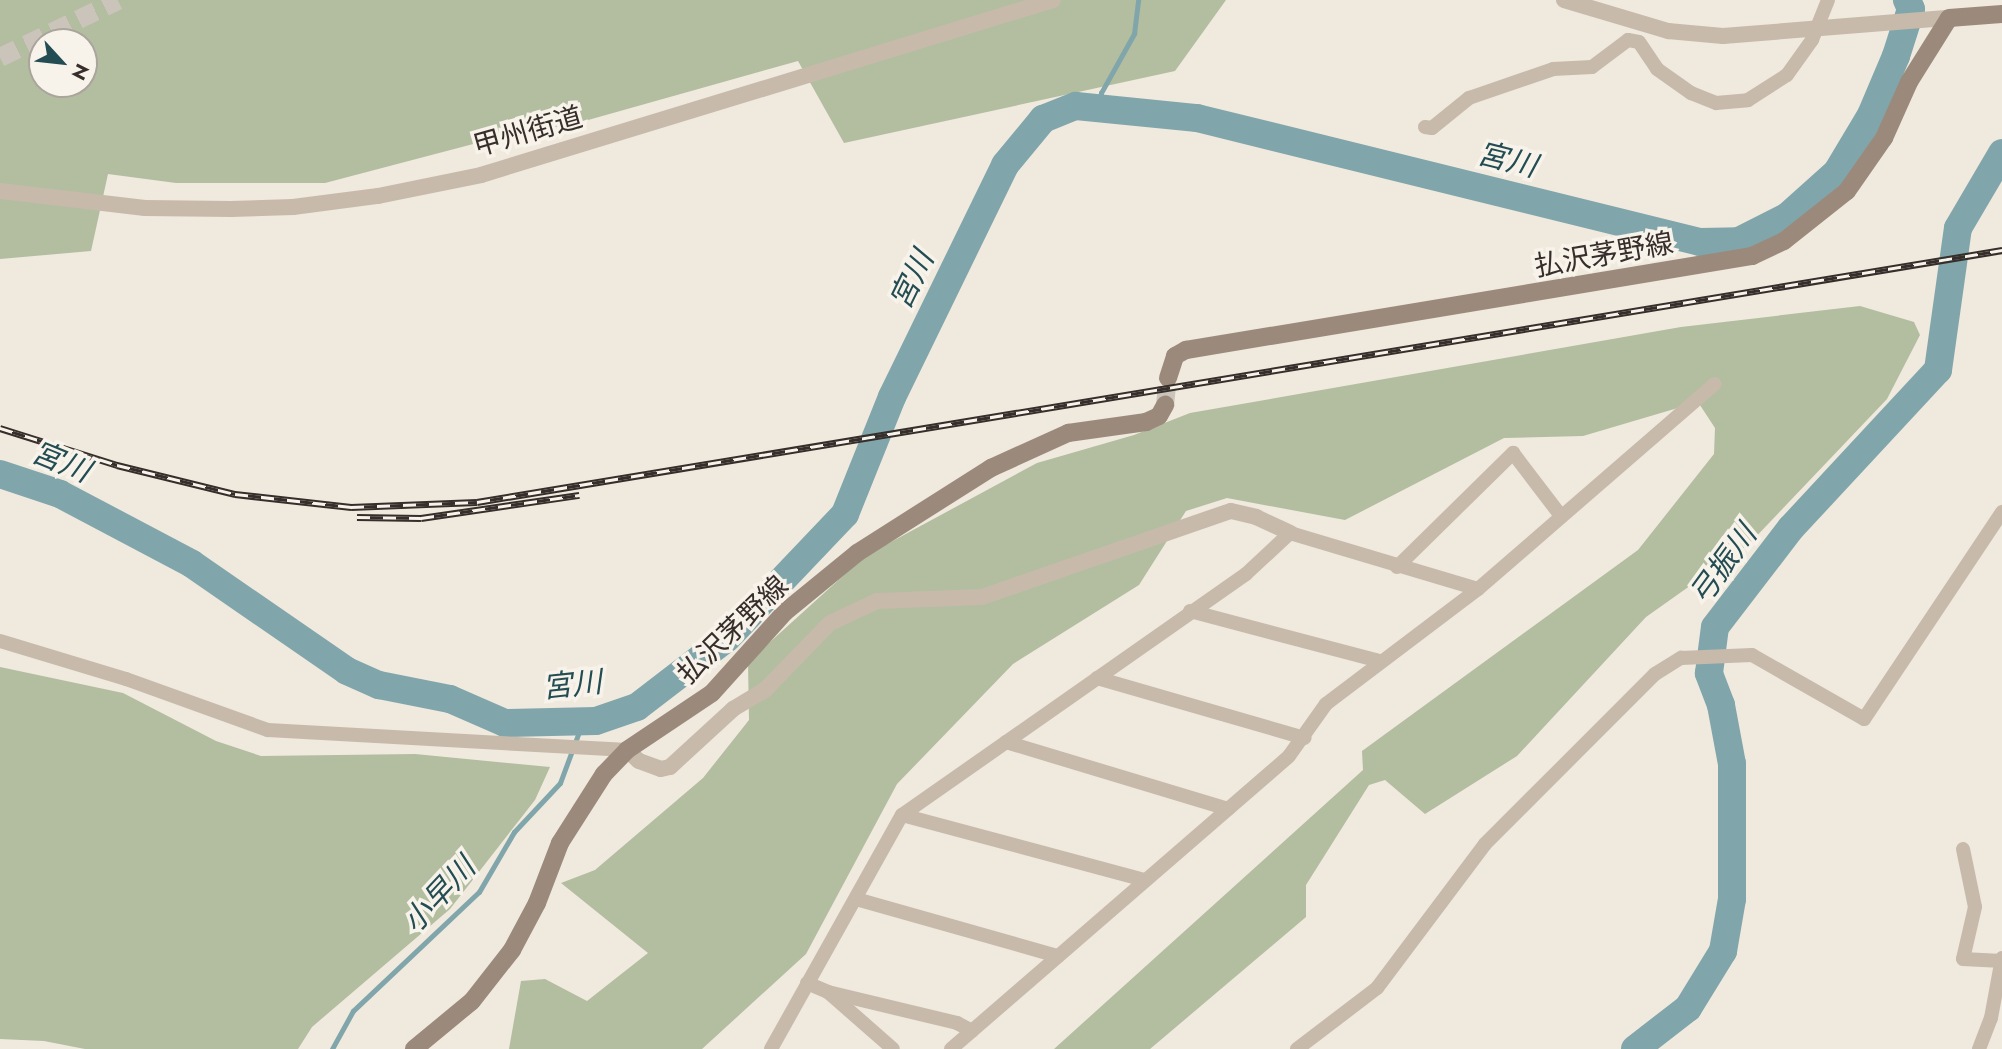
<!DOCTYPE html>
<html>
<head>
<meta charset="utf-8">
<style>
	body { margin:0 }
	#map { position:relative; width:2002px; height:1049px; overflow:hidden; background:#f0e9de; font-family:Jost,"Noto Sans JP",sans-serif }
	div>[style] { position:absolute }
	.green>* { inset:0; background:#b2be9f }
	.stream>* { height:4.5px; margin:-2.25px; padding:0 2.25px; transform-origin:2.25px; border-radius:2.25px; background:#80a6ab }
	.river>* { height:28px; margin:-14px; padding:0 14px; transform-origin:14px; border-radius:14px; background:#80a6ab }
	.secondary-tunnel>* { height:18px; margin-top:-9px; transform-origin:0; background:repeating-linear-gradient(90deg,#cbc4ba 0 18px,transparent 0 27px) }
	.trunk-tunnel>* { height:19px; margin-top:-9.5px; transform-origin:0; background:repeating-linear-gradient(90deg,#cbc4ba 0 19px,transparent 0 29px) }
	.minor>* { height:14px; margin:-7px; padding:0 7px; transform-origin:7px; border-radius:7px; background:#c7baab }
	.tertiary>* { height:16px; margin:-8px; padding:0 8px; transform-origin:8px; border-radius:8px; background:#c7baab }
	.secondary>* { height:18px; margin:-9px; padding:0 9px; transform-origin:9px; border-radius:9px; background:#9b8a7c }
	.rail>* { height:7px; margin-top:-3.5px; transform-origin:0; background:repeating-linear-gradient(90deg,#f8f3ea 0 13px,#362e2a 0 26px); box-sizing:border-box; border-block:2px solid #362e2a }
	span { translate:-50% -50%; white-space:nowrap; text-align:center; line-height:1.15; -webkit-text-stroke:7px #f8f3ea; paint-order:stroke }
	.street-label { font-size:28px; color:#362e2a }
	.water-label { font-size:30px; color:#234d53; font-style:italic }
	.north { position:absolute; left:28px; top:28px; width:70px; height:70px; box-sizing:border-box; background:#f8f3ea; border:2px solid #aaa49d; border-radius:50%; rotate:117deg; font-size:19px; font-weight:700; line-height:28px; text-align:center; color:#362e2a }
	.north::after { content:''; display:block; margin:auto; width:24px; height:32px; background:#234d53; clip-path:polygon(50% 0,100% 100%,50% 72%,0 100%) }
</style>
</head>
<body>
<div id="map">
	<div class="green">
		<div style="clip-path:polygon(evenodd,0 0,1226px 0,1175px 71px,844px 143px,798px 61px,581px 122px,496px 138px,325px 183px,176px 183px,108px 174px,91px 251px,0 259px,0 0,42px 42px,84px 42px,84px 84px,42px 84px,42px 42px)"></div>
		<div style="clip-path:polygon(1860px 306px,1914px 322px,1920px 335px,1887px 399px,1749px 544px,1646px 617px,1517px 756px,1425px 814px,1385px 780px,1369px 785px,1306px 885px,1306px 917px,1150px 1049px,1054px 1049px,1363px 770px,1362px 751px,1638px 550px,1714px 454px,1715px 428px,1698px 402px,1583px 436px,1504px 438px,1345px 520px,1227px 498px,1186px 511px,1139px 585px,1013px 664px,897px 784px,806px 954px,702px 1049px,509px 1049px,521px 981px,545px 979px,587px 1001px,648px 953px,561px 883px,595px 870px,703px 778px,749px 720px,748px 662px,865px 556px,1037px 463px,1134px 435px,1190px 413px,1681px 327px)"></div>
		<div style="clip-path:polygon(0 667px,123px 693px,216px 741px,261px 756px,415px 754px,550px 767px,535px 800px,450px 909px,312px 1027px,298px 1049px,85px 1049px,44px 1041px,0 1039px)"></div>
	</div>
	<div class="stream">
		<div style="left:1099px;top:107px;width:14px;rotate:-82deg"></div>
		<div style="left:1101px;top:93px;width:68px;rotate:-60.8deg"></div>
		<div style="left:1134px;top:34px;width:34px;rotate:-83deg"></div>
		<div style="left:332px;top:1049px;width:43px;rotate:-61.1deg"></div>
		<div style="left:353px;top:1011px;width:173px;rotate:-43.4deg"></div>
		<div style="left:479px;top:892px;width:69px;rotate:-59.7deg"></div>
		<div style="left:514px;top:832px;width:67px;rotate:-46.8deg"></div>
		<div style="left:560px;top:783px;width:63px;rotate:-69.6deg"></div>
	</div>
	<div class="river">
		<div style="left:0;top:474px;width:63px;rotate:18.4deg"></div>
		<div style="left:60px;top:494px;width:149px;rotate:27.9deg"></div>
		<div style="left:192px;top:564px;width:188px;rotate:34.6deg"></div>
		<div style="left:347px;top:671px;width:35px;rotate:24deg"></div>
		<div style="left:379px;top:685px;width:72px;rotate:11.2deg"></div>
		<div style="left:450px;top:699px;width:60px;rotate:23.6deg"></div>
		<div style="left:505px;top:723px;width:91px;rotate:-1.3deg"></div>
		<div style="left:596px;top:721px;width:43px;rotate:-18.9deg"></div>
		<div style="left:637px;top:707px;width:113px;rotate:-37.5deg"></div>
		<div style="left:727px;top:638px;width:171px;rotate:-46.4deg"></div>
		<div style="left:845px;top:514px;width:126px;rotate:-68.1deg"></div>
		<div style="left:892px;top:397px;width:258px;rotate:-64deg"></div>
		<div style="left:1005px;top:165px;width:60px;rotate:-50.4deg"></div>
		<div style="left:1043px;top:119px;width:35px;rotate:-22deg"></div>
		<div style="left:1076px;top:106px;width:122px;rotate:5.7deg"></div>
		<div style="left:1197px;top:118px;width:518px;rotate:13.85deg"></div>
		<div style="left:1700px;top:242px;width:39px;rotate:-1deg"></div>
		<div style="left:1739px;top:241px;width:55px;rotate:-27deg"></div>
		<div style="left:1788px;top:216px;width:66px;rotate:-41.9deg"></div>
		<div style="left:1837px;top:172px;width:66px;rotate:-59.2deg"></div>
		<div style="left:1871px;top:115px;width:64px;rotate:-67deg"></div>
		<div style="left:1896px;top:56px;width:49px;rotate:-72.3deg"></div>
		<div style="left:1911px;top:9px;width:10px;rotate:-114deg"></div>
		<div style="left:1635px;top:1049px;width:67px;rotate:-37.7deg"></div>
		<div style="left:1688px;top:1008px;width:67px;rotate:-58.4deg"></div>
		<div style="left:1723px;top:951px;width:53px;rotate:-80.2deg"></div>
		<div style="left:1732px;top:899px;width:135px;rotate:-90deg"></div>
		<div style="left:1732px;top:764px;width:60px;rotate:-100.6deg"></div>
		<div style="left:1721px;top:705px;width:34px;rotate:-111deg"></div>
		<div style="left:1709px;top:673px;width:46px;rotate:-82.6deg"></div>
		<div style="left:1715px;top:627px;width:125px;rotate:-52.5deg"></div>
		<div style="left:1791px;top:528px;width:216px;rotate:-47.1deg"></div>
		<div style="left:1938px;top:370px;width:143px;rotate:-82deg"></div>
		<div style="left:1958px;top:228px;width:87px;rotate:-59.6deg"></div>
	</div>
	<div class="secondary-tunnel">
		<div style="left:1165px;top:405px;width:27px;rotate:-84deg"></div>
	</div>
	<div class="trunk-tunnel">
		<div style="left:0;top:57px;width:131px;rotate:-25.8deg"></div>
	</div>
	<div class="minor">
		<div style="left:1425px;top:127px;width:7px;rotate:8deg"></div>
		<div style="left:1432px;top:128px;width:48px;rotate:-39deg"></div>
		<div style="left:1469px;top:98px;width:89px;rotate:-19deg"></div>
		<div style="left:1553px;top:69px;width:39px;rotate:-3deg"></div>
		<div style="left:1592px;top:67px;width:45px;rotate:-36.9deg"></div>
		<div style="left:1628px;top:40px;width:11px;rotate:10deg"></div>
		<div style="left:1639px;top:42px;width:32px;rotate:56deg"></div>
		<div style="left:1657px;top:69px;width:42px;rotate:35.2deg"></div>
		<div style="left:1691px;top:93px;width:27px;rotate:22deg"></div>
		<div style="left:1716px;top:103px;width:32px;rotate:-5deg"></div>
		<div style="left:1748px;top:100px;width:46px;rotate:-32.7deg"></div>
		<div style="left:1787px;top:75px;width:43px;rotate:-54.5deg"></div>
		<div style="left:1812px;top:40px;width:43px;rotate:-68.2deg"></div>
		<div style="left:1397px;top:567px;width:163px;rotate:-44.5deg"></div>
		<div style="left:1513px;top:453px;width:79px;rotate:52.7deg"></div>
		<div style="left:1190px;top:611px;width:196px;rotate:14.8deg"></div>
		<div style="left:0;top:641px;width:132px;rotate:16.8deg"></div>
		<div style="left:126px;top:679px;width:151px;rotate:19.8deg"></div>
		<div style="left:268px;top:730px;width:360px;rotate:3.2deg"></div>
		<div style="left:1097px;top:678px;width:216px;rotate:16.1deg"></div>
		<div style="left:1006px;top:742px;width:232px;rotate:16.8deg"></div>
		<div style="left:902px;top:815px;width:252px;rotate:15deg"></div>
		<div style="left:1963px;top:849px;width:59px;rotate:78.3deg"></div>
		<div style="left:1975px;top:907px;width:53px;rotate:103deg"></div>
		<div style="left:1963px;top:959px;width:39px;rotate:3deg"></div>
		<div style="left:856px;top:899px;width:210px;rotate:15.8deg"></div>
		<div style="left:807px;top:983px;width:23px;rotate:23deg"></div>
		<div style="left:828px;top:992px;width:86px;rotate:41.2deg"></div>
		<div style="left:828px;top:992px;width:133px;rotate:13.5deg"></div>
		<div style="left:957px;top:1023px;width:17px;rotate:28deg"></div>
		<div style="left:771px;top:1049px;width:268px;rotate:-60.8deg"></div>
		<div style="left:902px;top:815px;width:420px;rotate:-35deg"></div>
		<div style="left:1246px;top:574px;width:60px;rotate:-43deg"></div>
		<div style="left:1290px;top:533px;width:196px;rotate:16.6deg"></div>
		<div style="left:951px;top:1049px;width:447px;rotate:-40.9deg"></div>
		<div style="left:1289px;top:756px;width:64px;rotate:-54.6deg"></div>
		<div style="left:1326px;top:704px;width:191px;rotate:-37.1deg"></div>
		<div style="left:1478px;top:589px;width:313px;rotate:-40.9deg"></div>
		<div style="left:1297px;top:1049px;width:101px;rotate:-37.3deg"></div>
		<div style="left:1377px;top:988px;width:180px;rotate:-53.1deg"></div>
		<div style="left:1485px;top:844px;width:240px;rotate:-45deg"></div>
		<div style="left:1655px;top:674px;width:31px;rotate:-32deg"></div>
		<div style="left:1681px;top:658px;width:71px;rotate:-2.4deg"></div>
		<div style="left:1752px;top:655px;width:129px;rotate:29.7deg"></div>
		<div style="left:1864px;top:719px;width:249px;rotate:-56.3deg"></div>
		<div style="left:1979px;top:1049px;width:33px;rotate:-69deg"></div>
		<div style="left:1991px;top:1018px;width:61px;rotate:-79.6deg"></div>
	</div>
	<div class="tertiary">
		<div style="left:1564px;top:0;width:109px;rotate:16.6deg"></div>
		<div style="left:1668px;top:31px;width:55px;rotate:5.2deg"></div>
		<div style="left:1723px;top:36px;width:227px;rotate:-4.6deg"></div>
		<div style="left:0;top:191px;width:146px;rotate:6.7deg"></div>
		<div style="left:145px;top:208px;width:86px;rotate:0.7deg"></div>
		<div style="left:231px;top:209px;width:62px;rotate:-1.8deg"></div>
		<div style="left:293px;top:207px;width:86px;rotate:-7.4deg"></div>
		<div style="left:378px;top:196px;width:105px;rotate:-11.5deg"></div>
		<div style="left:481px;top:175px;width:598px;rotate:-17.01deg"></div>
		<div style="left:627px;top:750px;width:16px;rotate:43deg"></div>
		<div style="left:639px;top:761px;width:23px;rotate:20deg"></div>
		<div style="left:661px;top:769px;width:9px;rotate:-13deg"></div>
		<div style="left:670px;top:767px;width:86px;rotate:-42.6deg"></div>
		<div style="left:733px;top:709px;width:37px;rotate:-31deg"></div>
		<div style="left:765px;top:690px;width:93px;rotate:-45.9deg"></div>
		<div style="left:830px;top:623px;width:52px;rotate:-25.1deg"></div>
		<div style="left:877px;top:601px;width:105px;rotate:-2.2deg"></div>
		<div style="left:982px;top:597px;width:263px;rotate:-19.1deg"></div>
		<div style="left:1231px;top:511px;width:26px;rotate:13deg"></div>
		<div style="left:1256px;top:517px;width:38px;rotate:25deg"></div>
	</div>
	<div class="secondary">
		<div style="left:1168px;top:378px;width:23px;rotate:-72deg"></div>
		<div style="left:1175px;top:356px;width:13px;rotate:-29deg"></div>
		<div style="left:1186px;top:350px;width:574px;rotate:-9.43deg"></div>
		<div style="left:1752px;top:256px;width:35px;rotate:-25deg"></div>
		<div style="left:1784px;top:241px;width:80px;rotate:-38.4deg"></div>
		<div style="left:1847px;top:191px;width:65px;rotate:-55.1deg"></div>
		<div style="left:1884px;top:138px;width:61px;rotate:-65.9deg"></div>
		<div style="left:1909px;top:82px;width:75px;rotate:-58deg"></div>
		<div style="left:1949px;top:18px;width:53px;rotate:-4.3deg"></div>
		<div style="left:414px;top:1049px;width:75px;rotate:-39.6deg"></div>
		<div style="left:472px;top:1001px;width:65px;rotate:-51.9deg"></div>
		<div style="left:512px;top:950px;width:53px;rotate:-62deg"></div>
		<div style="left:537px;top:903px;width:64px;rotate:-69deg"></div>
		<div style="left:560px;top:843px;width:82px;rotate:-57.5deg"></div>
		<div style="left:604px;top:774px;width:33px;rotate:-46deg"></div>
		<div style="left:627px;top:750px;width:102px;rotate:-33.8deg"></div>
		<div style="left:712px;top:693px;width:109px;rotate:-48deg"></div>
		<div style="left:785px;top:612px;width:93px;rotate:-39.3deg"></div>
		<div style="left:857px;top:553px;width:159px;rotate:-32.4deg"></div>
		<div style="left:991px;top:468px;width:85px;rotate:-24.4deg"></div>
		<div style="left:1068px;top:433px;width:79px;rotate:-8deg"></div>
		<div style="left:1146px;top:422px;width:14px;rotate:-25deg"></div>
		<div style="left:1159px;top:416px;width:13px;rotate:-61deg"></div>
	</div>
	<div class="rail">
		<div style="left:0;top:428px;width:123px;rotate:17.5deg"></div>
		<div style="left:117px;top:465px;width:122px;rotate:13.8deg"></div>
		<div style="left:235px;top:494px;width:117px;rotate:6.4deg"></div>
		<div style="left:351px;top:507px;width:126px;rotate:-2.3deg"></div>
		<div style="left:477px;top:502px;width:1546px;rotate:-9.38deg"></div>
		<div style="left:357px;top:517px;width:64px;rotate:0.9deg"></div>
		<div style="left:421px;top:518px;width:160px;rotate:-8.3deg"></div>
	</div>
	<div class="street-label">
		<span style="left:528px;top:132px;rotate:-16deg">甲州街道</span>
		<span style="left:1604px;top:255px;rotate:-10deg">払沢茅野線</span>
		<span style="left:733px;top:630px;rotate:-44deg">払沢茅野線</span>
	</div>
	<div class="water-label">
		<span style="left:1507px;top:160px;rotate:14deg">宮川</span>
		<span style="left:912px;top:280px;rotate:-64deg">宮川</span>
		<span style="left:61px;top:462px;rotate:22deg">宮川</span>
		<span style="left:1723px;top:565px;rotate:-54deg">弓振川</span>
		<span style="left:572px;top:685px;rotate:-6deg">宮川</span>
		<span style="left:439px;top:895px;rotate:-47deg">小早川</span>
	</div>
	<div class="north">N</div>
</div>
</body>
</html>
